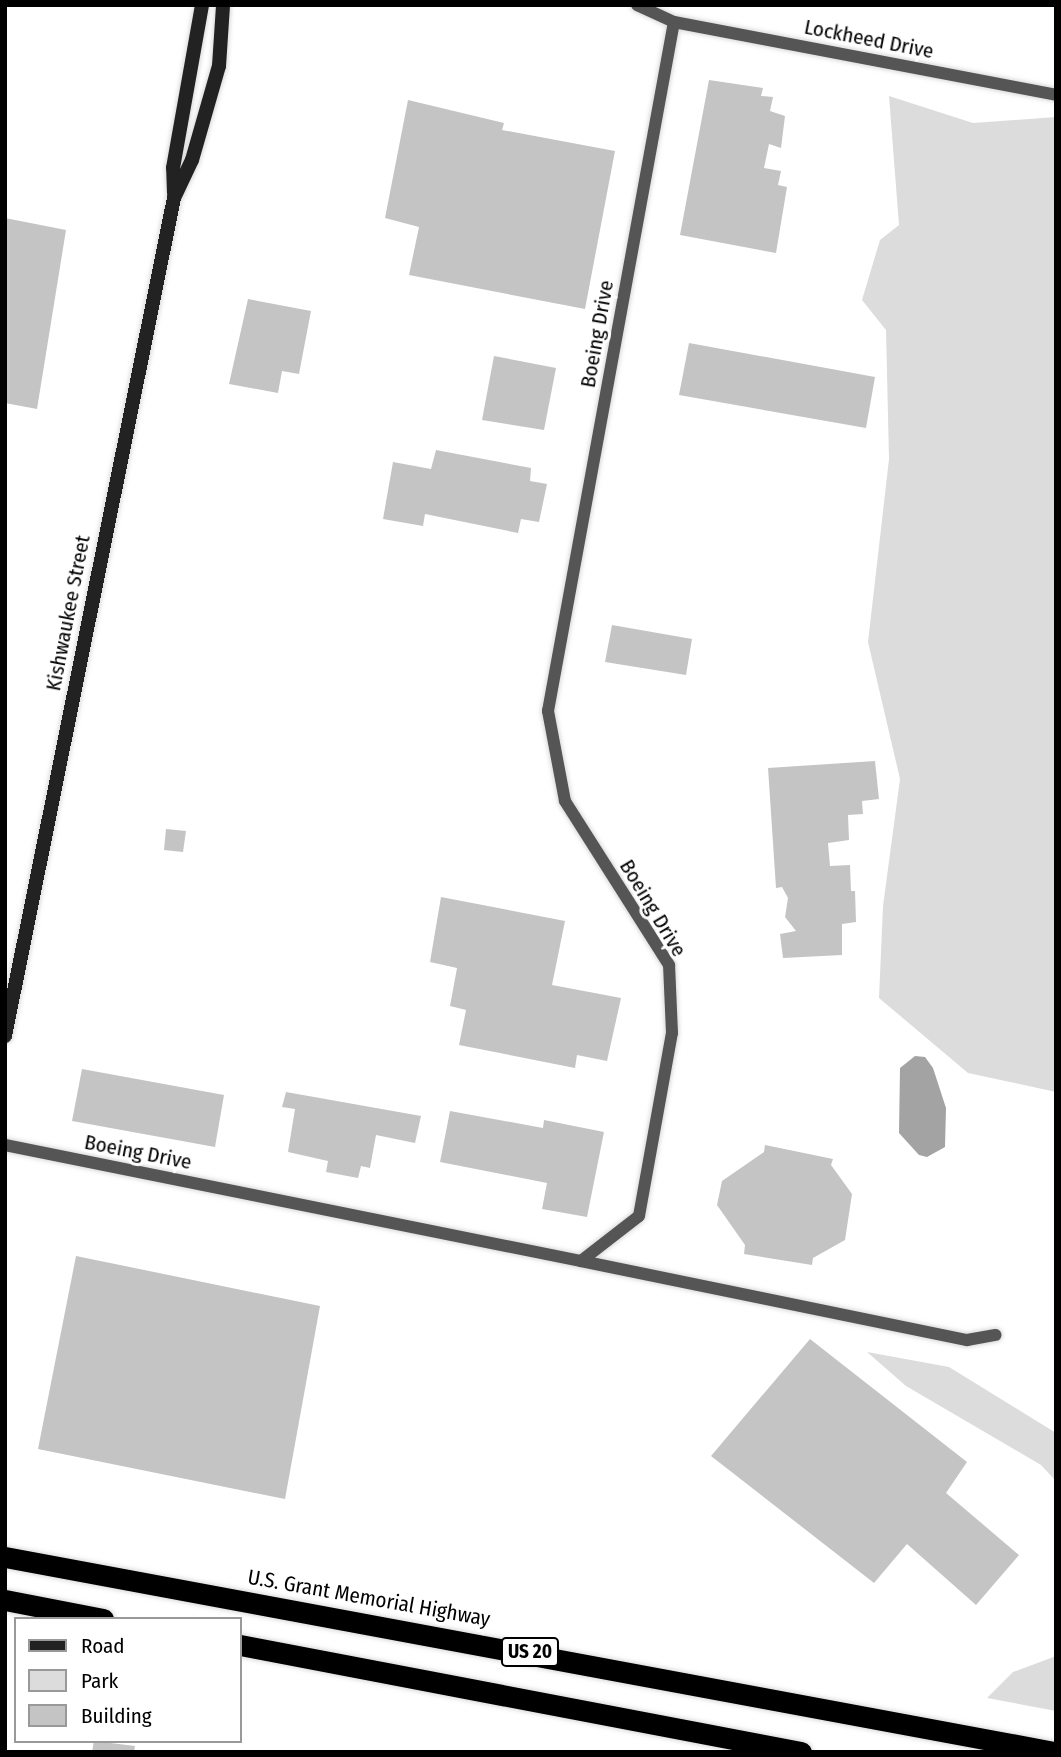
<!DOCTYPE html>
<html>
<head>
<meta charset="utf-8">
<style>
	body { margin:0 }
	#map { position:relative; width:1061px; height:1757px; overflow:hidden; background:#fff; font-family:"Fira Sans Condensed",sans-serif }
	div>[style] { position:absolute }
	.green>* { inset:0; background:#dcdcdc }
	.water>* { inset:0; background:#a3a3a3 }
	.building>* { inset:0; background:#c4c4c4 }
	.roads { filter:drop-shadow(0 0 2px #dbdbdb) drop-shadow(0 0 2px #dbdbdb) }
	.street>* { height:12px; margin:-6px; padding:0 6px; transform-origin:6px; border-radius:6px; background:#555 }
	.secondary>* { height:14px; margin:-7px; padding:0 7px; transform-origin:7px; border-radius:7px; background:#222 }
	.highway>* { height:21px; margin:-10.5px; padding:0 10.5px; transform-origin:10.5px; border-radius:10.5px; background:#000 }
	span { translate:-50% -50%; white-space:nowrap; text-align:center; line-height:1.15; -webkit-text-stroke:6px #fff; paint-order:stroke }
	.shield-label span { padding:2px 5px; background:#fff; border:2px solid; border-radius:5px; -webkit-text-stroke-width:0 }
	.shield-label { font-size:19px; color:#000; font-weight:700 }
	.street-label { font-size:21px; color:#000 }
	.frame { position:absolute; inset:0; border:7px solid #000; pointer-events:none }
	.legend { position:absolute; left:14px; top:1617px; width:228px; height:126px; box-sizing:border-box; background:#fff; border:2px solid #999; margin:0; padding:9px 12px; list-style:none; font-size:21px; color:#000 }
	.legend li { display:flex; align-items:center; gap:14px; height:35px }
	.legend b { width:35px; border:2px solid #999 }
</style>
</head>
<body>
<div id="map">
	<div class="green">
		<div style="clip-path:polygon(889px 96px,973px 123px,1056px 117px,1056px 1092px,968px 1073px,879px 998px,883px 906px,900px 779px,868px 642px,889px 459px,886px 330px,862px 300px,880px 240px,899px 225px)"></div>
		<div style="clip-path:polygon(867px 1352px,949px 1367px,1056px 1433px,1056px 1481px,1041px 1465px,906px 1386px)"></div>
		<div style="clip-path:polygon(1056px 1656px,1056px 1711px,987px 1698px,1013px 1672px)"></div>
	</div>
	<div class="water">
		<div style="clip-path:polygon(915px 1056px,925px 1057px,933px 1068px,946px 1108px,945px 1147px,927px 1157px,919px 1155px,899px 1133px,900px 1068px)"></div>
	</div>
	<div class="building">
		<div style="clip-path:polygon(709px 80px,763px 88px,761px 96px,773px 97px,770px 111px,785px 116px,781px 148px,769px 144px,764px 168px,781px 171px,778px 185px,787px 187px,776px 253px,680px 235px)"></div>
		<div style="clip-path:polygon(408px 100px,504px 123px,502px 130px,615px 151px,585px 309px,409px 275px,419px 227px,385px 218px)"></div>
		<div style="clip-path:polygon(5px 218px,66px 230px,37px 409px,5px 403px)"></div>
		<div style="clip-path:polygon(248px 299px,311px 311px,299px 374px,282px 371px,278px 393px,229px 384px)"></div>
		<div style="clip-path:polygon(689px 343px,875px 377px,866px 428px,679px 395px)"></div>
		<div style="clip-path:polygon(494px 356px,556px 368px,544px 430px,482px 420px)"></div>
		<div style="clip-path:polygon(436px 450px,531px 468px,530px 481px,547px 484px,539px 522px,521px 519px,518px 533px,425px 514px,423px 526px,383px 519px,393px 462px,431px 469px)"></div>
		<div style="clip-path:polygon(612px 625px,692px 639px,686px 675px,605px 662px)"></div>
		<div style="clip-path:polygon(875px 761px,879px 799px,862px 801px,863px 814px,848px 815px,849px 840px,828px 843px,830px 866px,850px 865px,851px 891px,855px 891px,856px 922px,842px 924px,842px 955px,783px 958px,780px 934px,796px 931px,785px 917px,788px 898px,782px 887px,776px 888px,768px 768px)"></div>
		<div style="clip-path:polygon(166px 829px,186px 831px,183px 852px,164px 850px)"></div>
		<div style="clip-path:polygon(441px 897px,565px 921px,552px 985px,621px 998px,607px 1061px,577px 1055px,575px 1068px,459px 1045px,466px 1010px,450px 1006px,457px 968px,430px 962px)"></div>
		<div style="clip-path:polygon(82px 1069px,224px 1095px,215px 1147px,72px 1121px)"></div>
		<div style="clip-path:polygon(286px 1092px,421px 1116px,415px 1143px,376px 1135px,370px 1168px,361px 1166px,358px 1178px,326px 1172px,328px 1161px,288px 1152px,295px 1109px,282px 1107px)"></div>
		<div style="clip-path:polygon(450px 1111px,543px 1128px,544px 1120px,604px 1132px,587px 1217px,542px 1209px,547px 1183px,440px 1162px)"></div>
		<div style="clip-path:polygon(765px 1145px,833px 1159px,831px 1165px,852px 1194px,845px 1240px,813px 1258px,812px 1265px,744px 1254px,745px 1245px,717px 1205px,722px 1181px,764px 1152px)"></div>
		<div style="clip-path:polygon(76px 1256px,320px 1306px,285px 1499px,38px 1449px)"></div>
		<div style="clip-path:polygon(810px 1339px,967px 1462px,946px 1493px,1019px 1555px,976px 1605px,907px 1544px,874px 1583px,711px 1456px)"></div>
		<div style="clip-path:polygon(94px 1741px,135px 1746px,134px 1752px,92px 1752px)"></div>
	</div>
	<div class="roads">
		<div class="street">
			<div style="left:637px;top:5px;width:41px;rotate:24.7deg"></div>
			<div style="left:674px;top:22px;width:388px;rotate:10.8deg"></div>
			<div style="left:5px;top:1145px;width:588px;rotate:11.39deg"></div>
			<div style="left:581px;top:1261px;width:73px;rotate:-37.8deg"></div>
			<div style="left:639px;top:1216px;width:186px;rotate:-79.8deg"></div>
			<div style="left:672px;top:1033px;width:68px;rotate:-92.5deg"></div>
			<div style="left:669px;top:965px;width:194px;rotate:-122.4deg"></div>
			<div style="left:565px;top:801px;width:92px;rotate:-100.7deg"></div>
			<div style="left:548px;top:711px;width:700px;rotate:-79.64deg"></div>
			<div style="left:581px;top:1261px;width:394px;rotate:11.6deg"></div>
			<div style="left:967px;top:1340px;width:29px;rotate:-10deg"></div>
		</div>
		<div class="secondary">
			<div style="left:174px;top:193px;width:25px;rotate:-92deg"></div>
			<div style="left:173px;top:168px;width:166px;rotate:-79.9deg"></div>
			<div style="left:5px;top:1036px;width:855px;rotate:-78.6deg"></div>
			<div style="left:174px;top:198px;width:42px;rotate:-64.7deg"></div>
			<div style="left:192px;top:160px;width:98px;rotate:-74deg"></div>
			<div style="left:219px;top:66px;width:61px;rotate:-86.2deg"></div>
		</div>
		<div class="highway">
			<div style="left:5px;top:1557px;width:1067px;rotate:10.53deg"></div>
			<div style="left:5px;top:1600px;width:100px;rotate:11deg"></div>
			<div style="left:240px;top:1645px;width:571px;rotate:10.8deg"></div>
		</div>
	</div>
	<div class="shield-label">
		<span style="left:530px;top:1652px">US 20</span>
	</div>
	<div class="street-label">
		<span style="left:869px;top:39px;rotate:11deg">Lockheed Drive</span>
		<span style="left:597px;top:334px;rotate:-80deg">Boeing Drive</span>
		<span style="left:68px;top:613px;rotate:-79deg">Kishwaukee Street</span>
		<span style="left:653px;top:908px;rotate:59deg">Boeing Drive</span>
		<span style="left:138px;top:1152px;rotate:11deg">Boeing Drive</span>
		<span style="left:369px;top:1598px;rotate:10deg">U.S. Grant Memorial Highway</span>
	</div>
	<div class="frame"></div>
	<ul class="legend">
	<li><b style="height:9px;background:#222"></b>Road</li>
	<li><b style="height:19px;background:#dcdcdc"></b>Park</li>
	<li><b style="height:19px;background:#c4c4c4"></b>Building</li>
	</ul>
</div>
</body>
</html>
